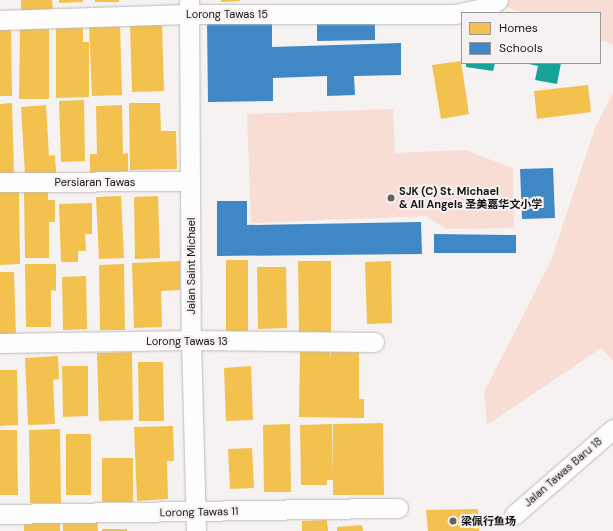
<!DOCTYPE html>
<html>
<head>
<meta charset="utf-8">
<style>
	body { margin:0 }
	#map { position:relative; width:613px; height:531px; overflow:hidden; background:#f5f2f1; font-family:"DM Sans","Noto Sans SC",sans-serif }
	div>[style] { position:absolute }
	.green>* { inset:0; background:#f8ddd4 }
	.homes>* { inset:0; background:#f2c14e }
	.schools>* { inset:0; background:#3f88c5 }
	.public>* { inset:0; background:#17a398 }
	.roads { filter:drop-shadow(0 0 1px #bdbbbb) drop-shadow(0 0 1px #bdbbbb) }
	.street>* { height:19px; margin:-9.5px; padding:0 9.5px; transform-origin:9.5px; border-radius:9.5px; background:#fefdfd }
	.dots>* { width:11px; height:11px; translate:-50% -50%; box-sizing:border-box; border:2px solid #f6f1f0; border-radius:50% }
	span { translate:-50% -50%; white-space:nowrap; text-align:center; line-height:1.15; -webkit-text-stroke:4px #f6f1f0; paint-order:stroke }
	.street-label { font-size:11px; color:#151413 }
	.poi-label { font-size:11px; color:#151413; font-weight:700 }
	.left { translate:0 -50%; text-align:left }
	.legend { position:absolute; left:461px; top:12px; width:140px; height:52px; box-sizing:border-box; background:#f6f1f0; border:1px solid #9c9998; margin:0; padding:5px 7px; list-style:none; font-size:12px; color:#151413 }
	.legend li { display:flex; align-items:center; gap:8px; height:20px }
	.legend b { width:20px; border:1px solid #9c9998 }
</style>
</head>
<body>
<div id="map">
	<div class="green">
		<div style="clip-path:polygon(505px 0,613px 0,613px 45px,600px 40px,600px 13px,524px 13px,500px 5px)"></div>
		<div style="clip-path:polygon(613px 93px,613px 361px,601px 348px,487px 425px,484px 392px,551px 261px,595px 128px)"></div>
		<div style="clip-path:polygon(393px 109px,395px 153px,465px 150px,513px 168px,514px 228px,446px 229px,426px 216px,251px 223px,247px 114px)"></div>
	</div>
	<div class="homes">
		<div style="clip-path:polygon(21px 0,52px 0,53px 10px,21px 11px)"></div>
		<div style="clip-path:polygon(59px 0,83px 0,83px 2px,59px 3px)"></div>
		<div style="clip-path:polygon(95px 0,119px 0,119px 2px,95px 2px)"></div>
		<div style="clip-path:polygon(221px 0,240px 0,240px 1px,221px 2px)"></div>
		<div style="clip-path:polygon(162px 23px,164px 91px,132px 92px,130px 24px)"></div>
		<div style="clip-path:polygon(120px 24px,122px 95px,92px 96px,89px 25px)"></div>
		<div style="clip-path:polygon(83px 26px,83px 42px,89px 42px,89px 97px,56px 98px,56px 27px)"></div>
		<div style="clip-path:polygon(0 27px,11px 27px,12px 96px,0 96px)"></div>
		<div style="clip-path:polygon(20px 27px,49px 27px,49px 99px,19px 99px)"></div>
		<div style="clip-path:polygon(461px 61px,469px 114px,441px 119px,432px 65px)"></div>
		<div style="clip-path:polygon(588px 85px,591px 112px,537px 119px,534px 91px)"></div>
		<div style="clip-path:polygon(84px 100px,85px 161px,61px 162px,59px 101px)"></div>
		<div style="clip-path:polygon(12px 103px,14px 174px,0 175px,0 104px)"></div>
		<div style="clip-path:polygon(129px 103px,160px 103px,161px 131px,176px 131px,177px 169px,130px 170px)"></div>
		<div style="clip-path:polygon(46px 105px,49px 156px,55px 155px,56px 173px,25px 175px,21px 107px)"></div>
		<div style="clip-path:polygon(122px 105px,123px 154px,128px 153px,128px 171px,90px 173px,90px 154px,97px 154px,96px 106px)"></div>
		<div style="clip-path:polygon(0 192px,19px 192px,20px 264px,0 265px)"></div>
		<div style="clip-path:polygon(24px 192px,48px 192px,48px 200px,55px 200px,55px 222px,49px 222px,49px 258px,25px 258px)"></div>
		<div style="clip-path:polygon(121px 196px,124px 258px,99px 259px,96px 197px)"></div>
		<div style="clip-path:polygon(158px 196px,160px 258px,135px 259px,134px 197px)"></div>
		<div style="clip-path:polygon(92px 203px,92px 234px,85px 234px,86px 251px,78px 251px,78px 262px,61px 262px,59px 204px)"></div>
		<div style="clip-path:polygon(226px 260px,248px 260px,248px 334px,226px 335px)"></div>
		<div style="clip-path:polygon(180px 261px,180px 290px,161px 291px,162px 327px,134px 328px,132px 263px)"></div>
		<div style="clip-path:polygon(298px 261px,331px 261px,331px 335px,299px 335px)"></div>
		<div style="clip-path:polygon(391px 261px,392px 323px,367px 324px,365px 262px)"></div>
		<div style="clip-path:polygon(25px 264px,56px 264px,56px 291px,51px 290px,51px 327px,26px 327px)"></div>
		<div style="clip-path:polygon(124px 264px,125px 330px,100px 330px,99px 265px)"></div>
		<div style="clip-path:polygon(257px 267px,286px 267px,287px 328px,258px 329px)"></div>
		<div style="clip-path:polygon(0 272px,14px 272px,16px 338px,0 339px)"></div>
		<div style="clip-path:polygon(86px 276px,87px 329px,63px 330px,62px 277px)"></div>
		<div style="clip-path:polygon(300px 350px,330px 350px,331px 360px,331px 351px,359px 351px,359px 399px,364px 399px,364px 418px,299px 417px)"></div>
		<div style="clip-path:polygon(132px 352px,133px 420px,99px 421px,97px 353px)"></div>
		<div style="clip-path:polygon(58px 356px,59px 379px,53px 380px,55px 424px,28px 425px,25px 358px)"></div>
		<div style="clip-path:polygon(138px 362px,163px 362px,164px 421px,139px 421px)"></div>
		<div style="clip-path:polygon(62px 366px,88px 366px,88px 416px,63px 417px)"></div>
		<div style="clip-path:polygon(251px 366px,253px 420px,226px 421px,224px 368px)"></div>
		<div style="clip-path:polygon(0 370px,17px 370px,18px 425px,0 426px)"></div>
		<div style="clip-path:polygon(383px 423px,384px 495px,333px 495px,333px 424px)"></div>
		<div style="clip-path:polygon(290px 424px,291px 492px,264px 492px,263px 425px)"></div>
		<div style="clip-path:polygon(332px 424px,333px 480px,327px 480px,327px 485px,301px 485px,300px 425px)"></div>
		<div style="clip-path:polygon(173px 426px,174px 461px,167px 461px,168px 499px,137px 501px,134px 427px)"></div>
		<div style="clip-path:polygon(60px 429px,61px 503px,30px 503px,29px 430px)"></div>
		<div style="clip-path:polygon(0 430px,17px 430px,18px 495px,0 495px)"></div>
		<div style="clip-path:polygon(66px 434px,91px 434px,91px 495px,66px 495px)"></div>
		<div style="clip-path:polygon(252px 448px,254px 488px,230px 489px,228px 449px)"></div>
		<div style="clip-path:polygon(102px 458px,133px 458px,133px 502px,102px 502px)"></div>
		<div style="clip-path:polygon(478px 509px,479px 531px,428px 531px,426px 510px)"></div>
		<div style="clip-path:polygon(63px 518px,97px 518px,98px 531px,63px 531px)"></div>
		<div style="clip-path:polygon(24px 519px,60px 519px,60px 531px,24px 531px)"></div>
		<div style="clip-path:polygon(327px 520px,328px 531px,302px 531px,302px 521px)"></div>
		<div style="clip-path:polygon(362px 525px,363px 531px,337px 531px,337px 527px)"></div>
		<div style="clip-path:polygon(102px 529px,127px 529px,127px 531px,102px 531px)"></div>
	</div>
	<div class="schools">
		<div style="clip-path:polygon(272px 20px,272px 47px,401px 43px,401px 75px,354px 76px,355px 95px,327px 96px,327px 76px,273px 78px,273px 101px,208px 102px,207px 21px)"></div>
		<div style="clip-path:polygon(317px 20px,375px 20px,375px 40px,317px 41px)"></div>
		<div style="clip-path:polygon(553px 168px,555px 218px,522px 219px,520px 169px)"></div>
		<div style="clip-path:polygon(217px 201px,247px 201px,247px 225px,421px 222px,422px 254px,217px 256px)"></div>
		<div style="clip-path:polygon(434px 234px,516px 235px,516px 253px,434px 253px)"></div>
	</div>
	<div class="public">
		<div style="clip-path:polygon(466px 63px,495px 63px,493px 71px,466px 67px)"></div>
		<div style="clip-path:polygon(524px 63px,561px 63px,557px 84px,535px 80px,538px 66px)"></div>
	</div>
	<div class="roads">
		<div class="street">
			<div style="left:189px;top:0;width:340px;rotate:89.7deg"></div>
			<div style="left:191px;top:340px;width:191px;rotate:88.5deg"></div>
			<div style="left:0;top:20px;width:188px;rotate:-1.8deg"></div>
			<div style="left:188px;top:14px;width:267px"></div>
			<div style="left:455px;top:14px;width:34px;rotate:-12deg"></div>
			<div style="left:488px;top:7px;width:12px;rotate:-35deg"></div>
			<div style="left:0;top:182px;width:190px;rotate:-0.3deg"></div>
			<div style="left:0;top:343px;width:191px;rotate:-0.9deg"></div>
			<div style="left:191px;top:340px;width:183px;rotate:0.6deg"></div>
			<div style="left:0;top:514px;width:398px;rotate:-0.9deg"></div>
			<div style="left:514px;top:515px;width:131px;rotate:-41deg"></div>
		</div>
	</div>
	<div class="dots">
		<div style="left:391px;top:198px;background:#636261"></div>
		<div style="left:453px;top:521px;background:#636261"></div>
	</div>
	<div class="street-label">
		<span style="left:227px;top:14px">Lorong Tawas 15</span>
		<span style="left:95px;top:182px">Persiaran Tawas</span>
		<span style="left:191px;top:266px;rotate:-90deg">Jalan Saint Michael</span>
		<span style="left:187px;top:341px">Lorong Tawas 13</span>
		<span style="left:563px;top:472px;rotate:-41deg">Jalan Tawas Baru 18</span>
		<span style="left:199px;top:512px;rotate:-1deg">Lorong Tawas 11</span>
	</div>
	<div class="poi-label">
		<span class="left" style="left:399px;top:198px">SJK (C) St. Michael<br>&amp; All Angels 圣美嘉华文小学</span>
		<span class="left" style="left:461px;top:521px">梁佩行鱼场</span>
	</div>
	<ul class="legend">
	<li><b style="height:11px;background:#f2c14e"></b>Homes</li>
	<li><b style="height:11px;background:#3f88c5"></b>Schools</li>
	</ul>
</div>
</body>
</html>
